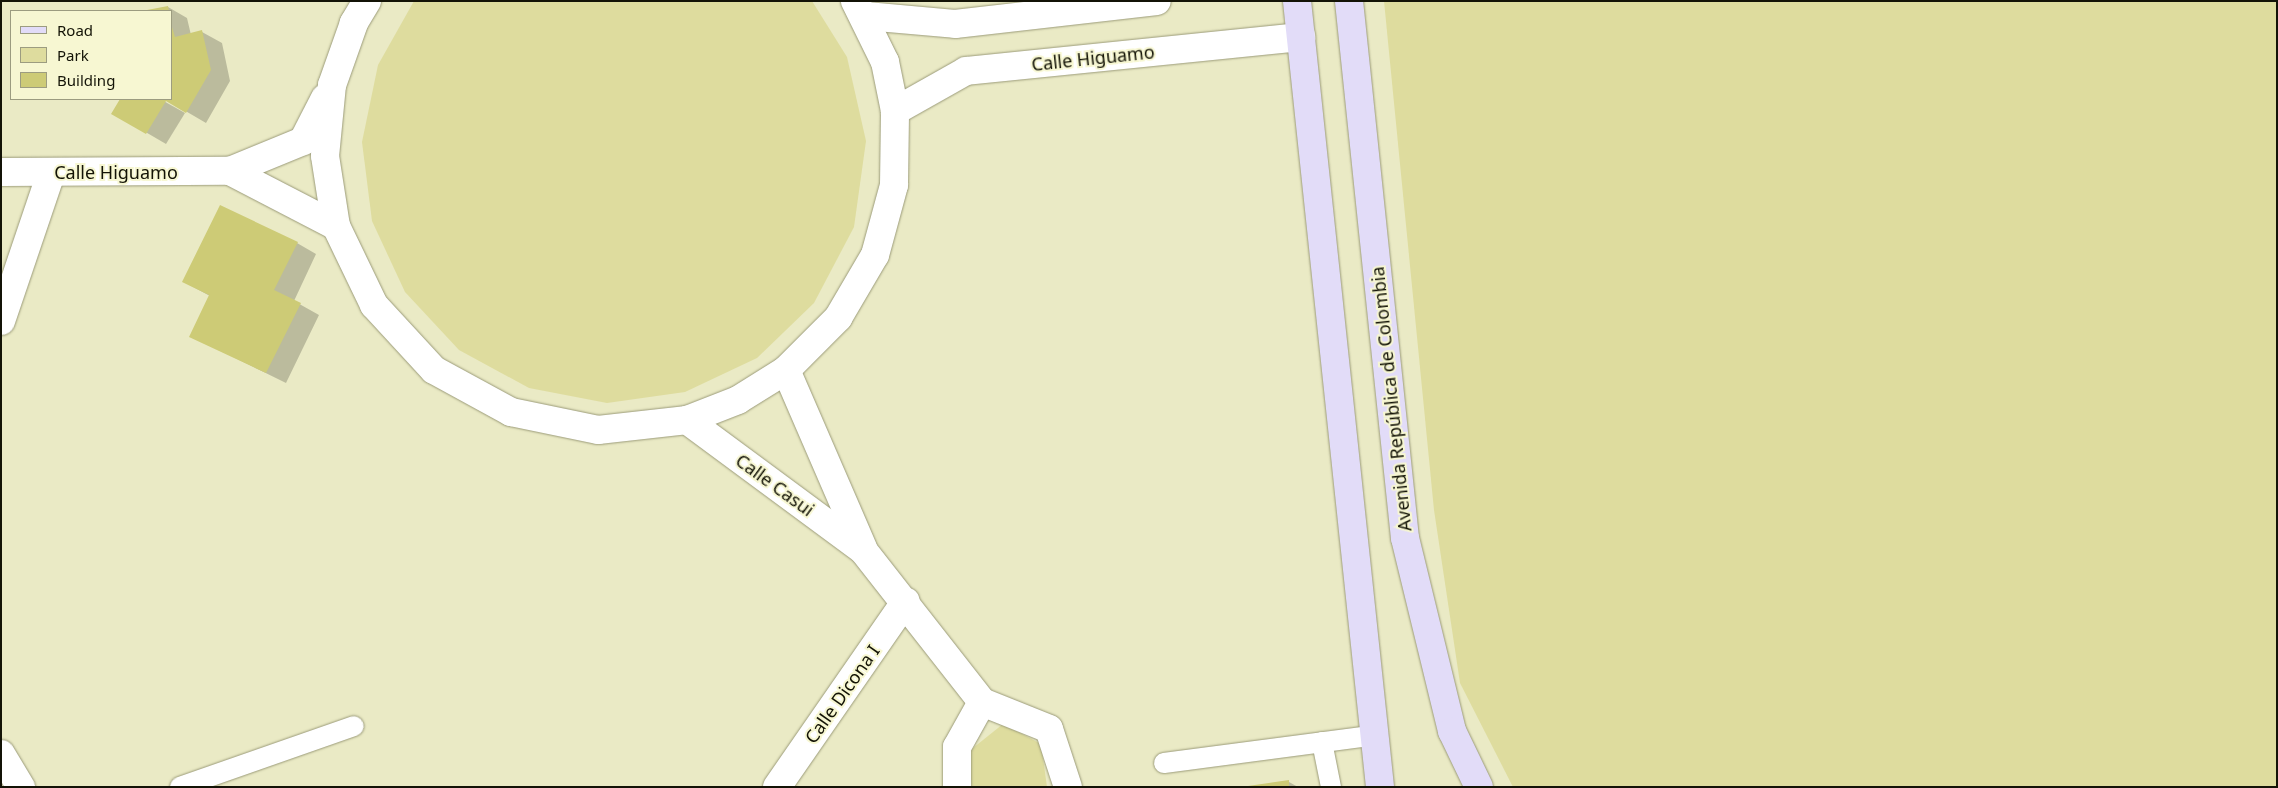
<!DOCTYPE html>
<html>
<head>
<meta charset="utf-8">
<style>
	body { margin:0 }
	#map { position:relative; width:2278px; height:788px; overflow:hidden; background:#eaeac5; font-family:"Noto Sans",sans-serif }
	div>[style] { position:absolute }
	.green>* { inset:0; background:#dedc9e }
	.shadow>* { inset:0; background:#0003 }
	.building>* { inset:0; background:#cdcb76 }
	.roads { filter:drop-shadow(0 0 1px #9b9b79) drop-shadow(0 0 1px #9b9b79) }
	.service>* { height:20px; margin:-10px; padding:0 10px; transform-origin:10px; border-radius:10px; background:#fff }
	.minor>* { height:28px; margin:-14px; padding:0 14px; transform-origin:14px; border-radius:14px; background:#fff }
	.primary>* { height:28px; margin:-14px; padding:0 14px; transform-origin:14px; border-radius:14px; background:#e2dcf8 }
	span { translate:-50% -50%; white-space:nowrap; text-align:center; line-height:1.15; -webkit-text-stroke:4px #f7f7d2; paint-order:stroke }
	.street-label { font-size:18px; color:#131306 }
	.frame { position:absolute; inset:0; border:2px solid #131306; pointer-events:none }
	.legend { position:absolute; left:10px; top:10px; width:162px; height:90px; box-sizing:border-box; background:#f7f7d2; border:1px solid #9c9c80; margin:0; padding:6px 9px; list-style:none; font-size:15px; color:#131306 }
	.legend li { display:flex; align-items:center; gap:10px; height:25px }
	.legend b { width:25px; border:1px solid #9c9c80 }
</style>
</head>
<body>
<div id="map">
	<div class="green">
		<div style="clip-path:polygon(414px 1px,812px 1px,847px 57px,866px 141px,854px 227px,814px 303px,757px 358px,685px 392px,607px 403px,529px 388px,459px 350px,405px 292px,372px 221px,362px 142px,378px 65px)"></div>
		<div style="clip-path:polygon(1384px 1px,2277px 1px,2277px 787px,1513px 787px,1460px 683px,1434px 510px)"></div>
		<div style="clip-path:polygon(1003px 724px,1041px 744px,1047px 787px,972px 787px,968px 752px)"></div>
	</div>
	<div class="shadow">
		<div style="clip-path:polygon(168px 7px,187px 18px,191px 35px,202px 32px,222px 43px,230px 81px,206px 123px,165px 99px,171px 99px,171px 11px,149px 11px)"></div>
		<div style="clip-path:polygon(121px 99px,160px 99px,185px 113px,166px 144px,113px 113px)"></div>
		<div style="clip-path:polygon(297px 243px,316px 254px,294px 301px,319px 315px,286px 383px,191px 336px,210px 296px,184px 282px)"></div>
		<div style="clip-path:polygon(1289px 782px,1298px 787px,1249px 787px)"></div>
	</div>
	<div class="building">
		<div style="clip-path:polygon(168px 6px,169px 11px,147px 11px,147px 10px)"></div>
		<div style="clip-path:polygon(171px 24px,175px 37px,202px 30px,211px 70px,186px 113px,166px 101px,146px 134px,111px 114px,120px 99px,171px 99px)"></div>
		<div style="clip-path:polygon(220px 205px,298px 242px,274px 290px,301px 303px,266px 373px,189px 337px,209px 295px,182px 282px)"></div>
		<div style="clip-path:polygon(1289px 780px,1289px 787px,1248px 787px,1248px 786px)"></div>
	</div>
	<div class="roads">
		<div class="service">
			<div style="left:1322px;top:742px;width:46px;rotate:78.7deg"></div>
			<div style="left:1164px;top:763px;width:214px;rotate:-7.5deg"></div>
			<div style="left:180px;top:787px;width:184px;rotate:-19.3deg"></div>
		</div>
		<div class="minor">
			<div style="left:367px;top:1px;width:26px;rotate:121deg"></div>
			<div style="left:354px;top:23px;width:66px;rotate:109.5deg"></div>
			<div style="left:332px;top:85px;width:71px;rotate:95.6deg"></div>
			<div style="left:325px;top:156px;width:71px;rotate:81.1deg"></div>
			<div style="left:336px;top:226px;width:88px;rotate:64.3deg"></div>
			<div style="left:374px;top:305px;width:88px;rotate:47.3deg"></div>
			<div style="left:434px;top:370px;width:88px;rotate:28.6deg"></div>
			<div style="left:511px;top:412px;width:89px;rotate:11.7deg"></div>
			<div style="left:598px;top:430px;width:90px;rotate:-6.4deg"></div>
			<div style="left:687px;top:420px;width:55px;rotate:-21.4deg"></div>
			<div style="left:738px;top:400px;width:57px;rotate:-32deg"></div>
			<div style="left:786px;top:370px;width:74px;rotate:-45deg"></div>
			<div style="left:838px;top:318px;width:73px;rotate:-59.6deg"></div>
			<div style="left:875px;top:255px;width:73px;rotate:-74.8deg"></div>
			<div style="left:894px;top:185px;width:74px;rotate:-89.2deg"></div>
			<div style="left:895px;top:111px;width:50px;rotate:-101.5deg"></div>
			<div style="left:885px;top:62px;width:68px;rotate:-116.2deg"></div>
			<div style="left:866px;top:16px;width:89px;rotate:5.1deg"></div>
			<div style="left:955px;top:24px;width:203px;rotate:-6.5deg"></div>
			<div style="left:895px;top:111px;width:81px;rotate:-29.4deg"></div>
			<div style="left:966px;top:71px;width:337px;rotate:-5.8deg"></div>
			<div style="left:230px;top:171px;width:119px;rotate:27.4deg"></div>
			<div style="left:1px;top:172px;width:229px;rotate:-0.3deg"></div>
			<div style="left:230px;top:171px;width:79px;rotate:-22.3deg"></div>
			<div style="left:303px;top:141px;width:48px;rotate:-62.9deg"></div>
			<div style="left:1px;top:321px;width:156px;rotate:-71.3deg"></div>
			<div style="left:786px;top:370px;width:194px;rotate:66.6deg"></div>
			<div style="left:687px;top:420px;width:219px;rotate:36.5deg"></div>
			<div style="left:863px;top:550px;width:193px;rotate:51.9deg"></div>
			<div style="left:982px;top:702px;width:72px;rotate:21.9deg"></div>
			<div style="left:1049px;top:729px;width:61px;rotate:71.9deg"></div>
			<div style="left:1px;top:754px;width:39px;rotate:59deg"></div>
			<div style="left:777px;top:787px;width:226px;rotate:-55.3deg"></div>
			<div style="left:957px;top:787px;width:40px;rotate:-90deg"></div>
			<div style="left:957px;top:747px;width:51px;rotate:-60.9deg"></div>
		</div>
		<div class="primary">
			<div style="left:1297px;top:1px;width:790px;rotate:83.97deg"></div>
			<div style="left:1349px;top:1px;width:540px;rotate:84.05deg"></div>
			<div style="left:1405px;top:538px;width:199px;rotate:76.3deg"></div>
			<div style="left:1452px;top:731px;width:62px;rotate:64.3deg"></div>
		</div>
	</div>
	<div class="street-label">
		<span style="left:1093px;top:58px;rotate:-6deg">Calle Higuamo</span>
		<span style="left:116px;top:172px">Calle Higuamo</span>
		<span style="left:1391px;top:399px;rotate:-96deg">Avenida República de Colombia</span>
		<span style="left:775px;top:485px;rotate:36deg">Calle Casui</span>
		<span style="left:842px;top:694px;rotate:-55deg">Calle Dicona I</span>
	</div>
	<div class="frame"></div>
	<ul class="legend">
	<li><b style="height:6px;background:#e2dcf8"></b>Road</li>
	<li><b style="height:14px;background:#dedc9e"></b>Park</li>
	<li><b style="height:14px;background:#cdcb76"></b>Building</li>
	</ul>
</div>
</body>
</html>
